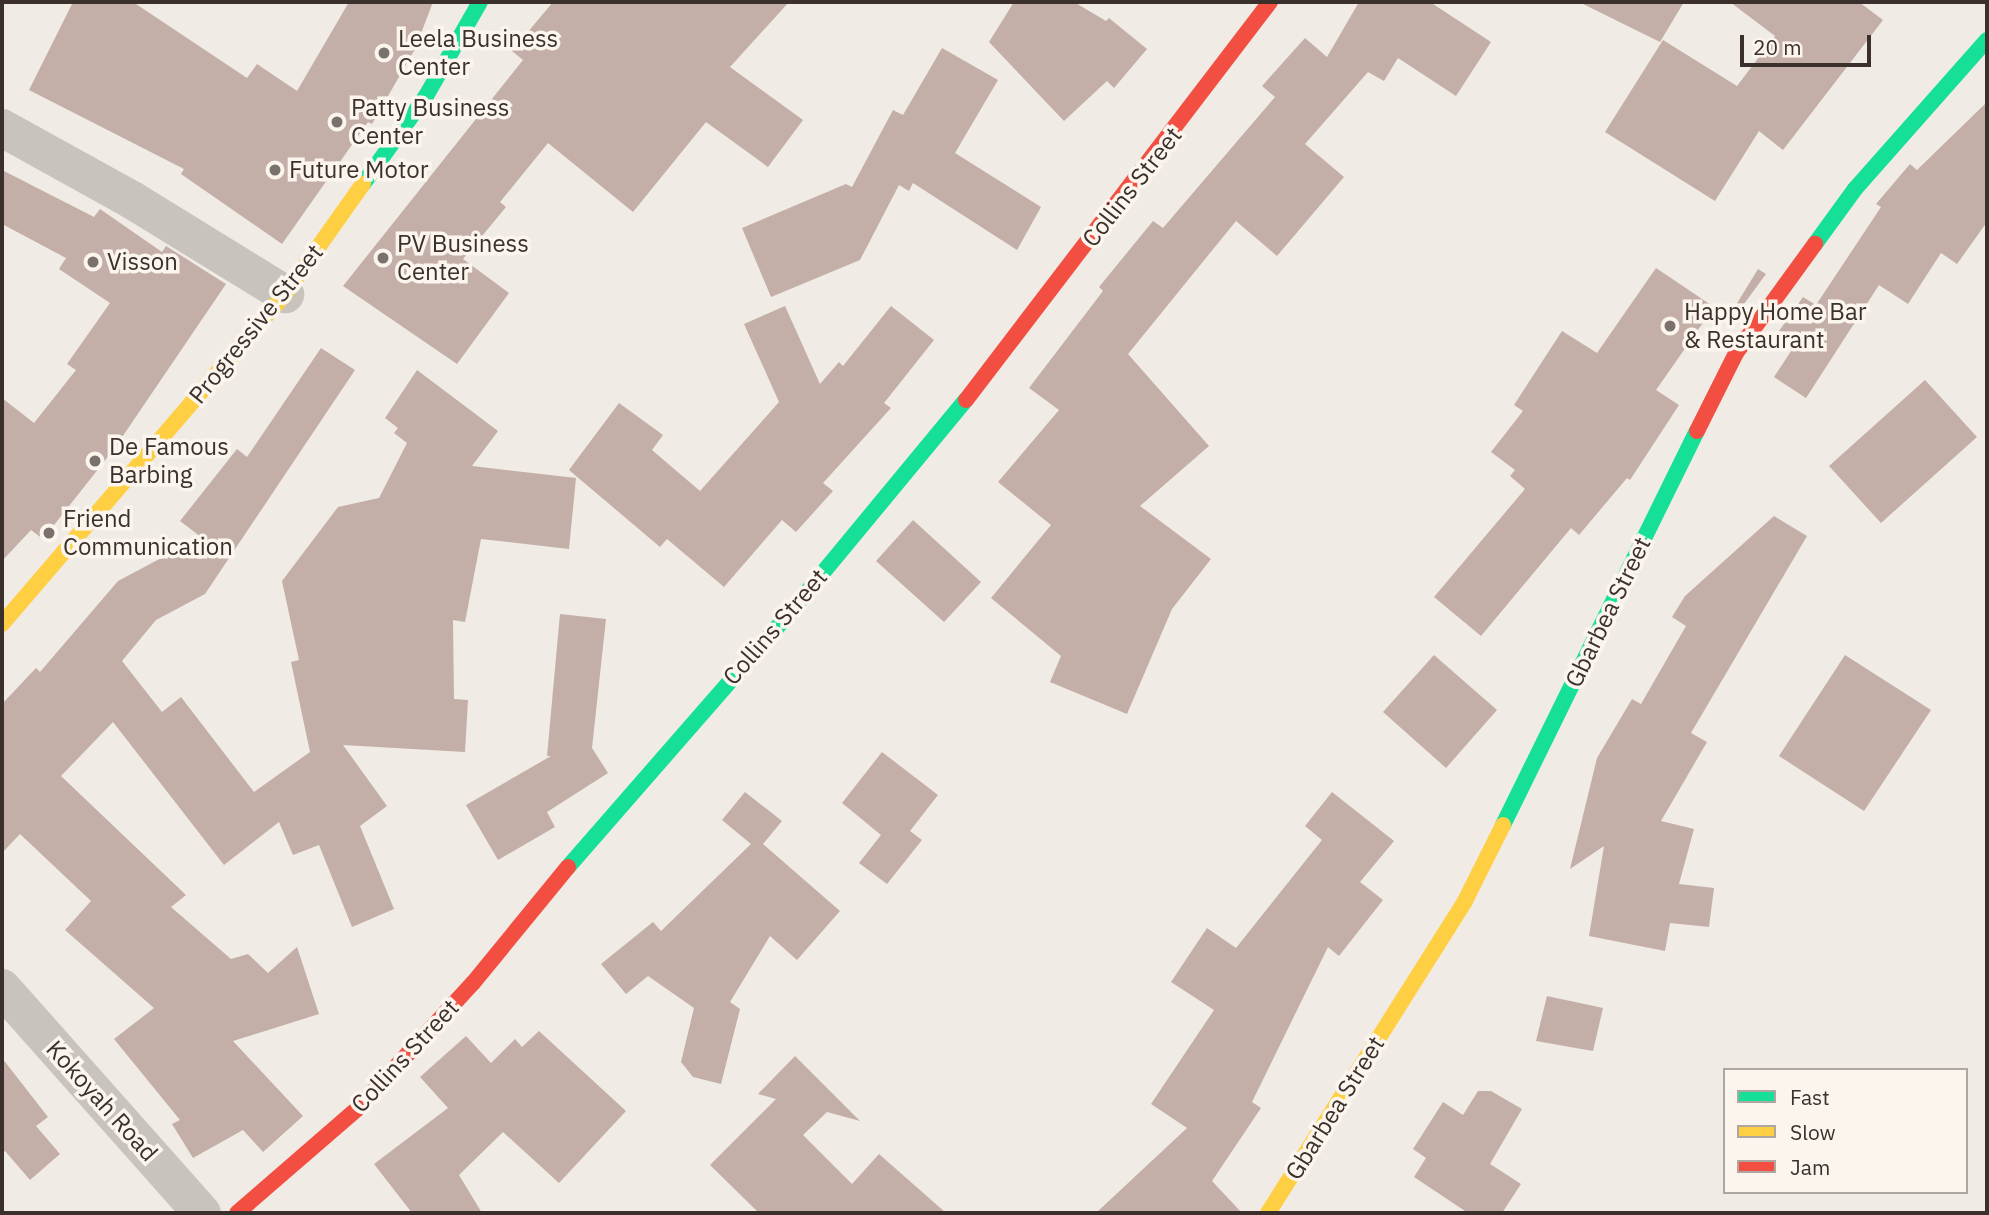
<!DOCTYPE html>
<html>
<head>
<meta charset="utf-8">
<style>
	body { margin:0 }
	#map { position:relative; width:1989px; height:1215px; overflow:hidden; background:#f0ebe5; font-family:"IBM Plex Sans",sans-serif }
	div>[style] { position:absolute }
	.building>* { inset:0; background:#c3afa7 }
	.street>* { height:38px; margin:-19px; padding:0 19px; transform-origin:19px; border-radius:19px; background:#c9c3be }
	.fast>* { height:16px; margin:-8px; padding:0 8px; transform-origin:8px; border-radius:8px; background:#16e098 }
	.slow>* { height:16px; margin:-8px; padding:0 8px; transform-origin:8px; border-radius:8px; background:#ffcf43 }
	.jam>* { height:16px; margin:-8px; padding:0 8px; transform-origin:8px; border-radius:8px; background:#f24e42 }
	.dots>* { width:19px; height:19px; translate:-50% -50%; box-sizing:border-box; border:4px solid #fbf5ee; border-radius:50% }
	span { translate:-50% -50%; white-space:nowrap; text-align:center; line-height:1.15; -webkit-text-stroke:7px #fbf5ee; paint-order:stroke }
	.poi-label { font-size:24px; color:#3b302b }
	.left { translate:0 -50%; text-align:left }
	.street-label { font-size:24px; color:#3b302b }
	.frame { position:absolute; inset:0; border:4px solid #3b302b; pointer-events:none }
	.legend { position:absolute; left:1723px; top:1068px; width:245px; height:126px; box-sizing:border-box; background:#fbf5ee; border:2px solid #aea6a0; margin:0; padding:9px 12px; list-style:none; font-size:21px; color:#3b302b }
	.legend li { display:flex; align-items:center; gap:14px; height:35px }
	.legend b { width:35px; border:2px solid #aea6a0 }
	.scale { position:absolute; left:1740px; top:35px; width:131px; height:32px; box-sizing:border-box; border:4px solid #3b302b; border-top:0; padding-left:9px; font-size:21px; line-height:24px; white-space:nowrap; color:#3b302b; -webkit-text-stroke:5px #fbf5ee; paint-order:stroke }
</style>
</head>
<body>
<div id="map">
	<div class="building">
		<div style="clip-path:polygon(73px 2px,133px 2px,247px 78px,257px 64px,297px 91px,349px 2px,433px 2px,415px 49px,372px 124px,368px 122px,282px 244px,181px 174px,184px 169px,29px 90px)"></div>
		<div style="clip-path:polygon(553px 2px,789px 2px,730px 67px,803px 120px,768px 167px,706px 122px,633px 212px,548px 143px,500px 202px,506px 207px,463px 259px,509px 293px,457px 364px,343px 286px,523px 60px,512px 51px)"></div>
		<div style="clip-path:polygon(1014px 2px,1074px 2px,1106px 21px,1109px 18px,1147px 49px,1114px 88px,1107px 81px,1064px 121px,989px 42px)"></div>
		<div style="clip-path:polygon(1359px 2px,1430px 2px,1491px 42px,1456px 96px,1398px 58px,1384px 81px,1368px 72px,1305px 144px,1344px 177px,1277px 256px,1236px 221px,1128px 354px,1209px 446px,1140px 506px,1211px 559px,1172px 609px,1127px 714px,1050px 682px,1061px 656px,991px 598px,1051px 525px,998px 482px,1059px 410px,1029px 388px,1103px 291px,1099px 287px,1153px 221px,1163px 228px,1275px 97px,1262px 86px,1305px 38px,1327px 57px)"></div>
		<div style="clip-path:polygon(1579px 2px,1684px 2px,1660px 42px)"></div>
		<div style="clip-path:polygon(1730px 2px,1859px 2px,1883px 20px,1783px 150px,1759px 131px,1715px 201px,1605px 132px,1663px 40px,1737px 86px,1775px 36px)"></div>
		<div style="clip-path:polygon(942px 48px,998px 80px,955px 153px,1041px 207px,1017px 250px,913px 183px,909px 191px,899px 185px,860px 260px,771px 297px,742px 228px,846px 184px,852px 187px,893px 110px,903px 115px)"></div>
		<div style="clip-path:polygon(1987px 102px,1987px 222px,1957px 264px,1941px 253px,1908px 304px,1879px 285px,1806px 398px,1774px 377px,1797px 342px,1779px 331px,1803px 297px,1816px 305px,1881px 207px,1876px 204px,1910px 164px,1917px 170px)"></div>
		<div style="clip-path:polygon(2px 170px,94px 217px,100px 209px,162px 252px,166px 246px,226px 284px,114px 449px,43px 539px,31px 530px,2px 561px,2px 398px,34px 423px,76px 370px,67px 364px,110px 303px,59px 269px,66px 258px,2px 224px)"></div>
		<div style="clip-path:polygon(1656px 268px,1714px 307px,1656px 390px,1679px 405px,1630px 480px,1627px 478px,1579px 535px,1571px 528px,1481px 636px,1434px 597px,1525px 489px,1510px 476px,1515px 470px,1491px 452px,1523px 411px,1514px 405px,1562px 331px,1597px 353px)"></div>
		<div style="clip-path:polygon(1758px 269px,1766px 274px,1741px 308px,1736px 305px)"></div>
		<div style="clip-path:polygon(785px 306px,820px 384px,839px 362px,843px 366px,891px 306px,934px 340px,884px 403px,891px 408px,823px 483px,833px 491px,796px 532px,782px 520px,724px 587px,667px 539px,660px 547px,569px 470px,619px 403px,663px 435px,652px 450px,700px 491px,779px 402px,744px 324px)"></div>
		<div style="clip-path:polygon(321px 348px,355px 370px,205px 594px,156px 620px,122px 661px,162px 712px,181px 697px,254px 792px,310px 752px,291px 662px,299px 660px,282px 581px,338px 507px,379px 498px,407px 443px,394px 433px,398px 428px,385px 418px,417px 370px,498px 431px,472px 466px,576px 478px,569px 549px,481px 539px,465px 622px,453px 620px,454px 699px,468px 700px,465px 752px,343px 745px,387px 806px,360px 826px,394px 909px,352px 927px,319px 845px,293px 855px,279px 822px,224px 865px,113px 722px,61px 776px,186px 895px,171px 907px,231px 959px,248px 954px,268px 973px,297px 947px,319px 1014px,233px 1041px,303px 1116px,263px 1152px,243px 1130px,193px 1158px,172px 1124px,180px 1120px,114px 1039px,154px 1008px,65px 930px,91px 901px,20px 834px,2px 853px,2px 704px,36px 668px,40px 672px,118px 581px,201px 537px,180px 521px,237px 449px,247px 457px)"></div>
		<div style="clip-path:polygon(1925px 380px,1977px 437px,1881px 523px,1829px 466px)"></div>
		<div style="clip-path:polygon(1774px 516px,1807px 536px,1691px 733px,1707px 742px,1661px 821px,1694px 829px,1679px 884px,1714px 888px,1709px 927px,1670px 923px,1665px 951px,1589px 936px,1604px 846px,1570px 869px,1597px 758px,1632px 699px,1641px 704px,1686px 626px,1672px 617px,1685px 596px)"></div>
		<div style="clip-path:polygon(913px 520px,981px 582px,944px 622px,876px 561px)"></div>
		<div style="clip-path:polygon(560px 614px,606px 619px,592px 748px,608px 773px,547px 812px,555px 827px,498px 860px,466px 805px,551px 756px,547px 756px)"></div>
		<div style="clip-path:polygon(1434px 655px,1497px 710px,1446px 768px,1383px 712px)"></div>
		<div style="clip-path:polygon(1845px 655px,1931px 710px,1864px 811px,1779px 756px)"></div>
		<div style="clip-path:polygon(882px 752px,938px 795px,910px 831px,922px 840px,887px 884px,859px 863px,881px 835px,842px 803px)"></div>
		<div style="clip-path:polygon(745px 792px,782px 821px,763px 844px,840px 911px,797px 960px,770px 936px,730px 1002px,740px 1009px,721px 1084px,693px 1077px,681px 1062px,694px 1008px,648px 976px,626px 994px,601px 964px,653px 922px,661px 931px,751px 844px,722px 820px)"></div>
		<div style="clip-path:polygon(1332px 792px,1394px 841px,1360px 882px,1383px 900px,1339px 956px,1328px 947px,1252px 1102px,1261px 1108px,1212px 1181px,1242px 1213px,1096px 1213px,1187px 1128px,1151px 1104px,1214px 1010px,1171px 982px,1207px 928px,1236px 948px,1322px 840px,1305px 826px)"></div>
		<div style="clip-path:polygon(1547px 996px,1603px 1008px,1593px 1051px,1536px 1041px)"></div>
		<div style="clip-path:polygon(539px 1031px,626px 1111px,559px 1183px,503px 1132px,459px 1175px,482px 1213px,412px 1213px,374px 1164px,448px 1108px,420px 1077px,466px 1036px,491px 1063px,515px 1039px,522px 1047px)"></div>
		<div style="clip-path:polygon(795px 1056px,860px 1121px,827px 1112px,803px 1135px,852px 1184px,879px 1154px,946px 1213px,759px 1213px,710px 1165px,776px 1099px,758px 1094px)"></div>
		<div style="clip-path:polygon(2px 1058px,48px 1117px,36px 1126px,60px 1154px,30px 1180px,5px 1151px,2px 1154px)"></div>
		<div style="clip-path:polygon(1478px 1091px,1491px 1091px,1522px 1109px,1490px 1164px,1521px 1184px,1502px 1213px,1468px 1213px,1414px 1177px,1426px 1158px,1413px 1149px,1443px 1102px,1463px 1115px)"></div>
	</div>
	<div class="street">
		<div style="left:2px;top:128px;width:149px;rotate:29deg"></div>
		<div style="left:132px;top:200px;width:180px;rotate:31.6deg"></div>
		<div style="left:2px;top:988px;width:301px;rotate:48.4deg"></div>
	</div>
	<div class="fast">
		<div style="left:363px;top:184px;width:108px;rotate:-54.4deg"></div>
		<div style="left:426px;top:96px;width:108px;rotate:-60.1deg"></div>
		<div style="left:1815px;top:244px;width:68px;rotate:-54deg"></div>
		<div style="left:1855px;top:189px;width:199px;rotate:-48.5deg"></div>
		<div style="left:1503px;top:825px;width:439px;rotate:-63.8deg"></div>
		<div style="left:568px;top:867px;width:341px;rotate:-48.9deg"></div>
		<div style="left:792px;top:610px;width:273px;rotate:-50.4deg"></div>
	</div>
	<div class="slow">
		<div style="left:2px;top:624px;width:435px;rotate:-49.4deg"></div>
		<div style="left:285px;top:294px;width:135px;rotate:-54.7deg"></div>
		<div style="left:1268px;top:1213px;width:369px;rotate:-57.7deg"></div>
		<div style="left:1465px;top:901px;width:85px;rotate:-63.4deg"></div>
	</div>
	<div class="jam">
		<div style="left:966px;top:400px;width:501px;rotate:-52.63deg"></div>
		<div style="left:1697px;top:431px;width:87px;rotate:-63.4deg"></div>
		<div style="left:1736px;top:353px;width:135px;rotate:-54.1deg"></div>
		<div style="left:237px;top:1213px;width:159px;rotate:-40.9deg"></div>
		<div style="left:357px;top:1109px;width:171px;rotate:-47.4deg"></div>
		<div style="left:473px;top:983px;width:150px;rotate:-50.7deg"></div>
	</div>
	<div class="dots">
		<div style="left:384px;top:53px;background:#7a716c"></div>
		<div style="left:337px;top:122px;background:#7a716c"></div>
		<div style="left:275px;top:170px;background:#7a716c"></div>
		<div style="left:383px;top:258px;background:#7a716c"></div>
		<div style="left:93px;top:262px;background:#7a716c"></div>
		<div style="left:1670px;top:326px;background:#7a716c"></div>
		<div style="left:95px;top:461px;background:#7a716c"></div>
		<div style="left:49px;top:533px;background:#7a716c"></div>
	</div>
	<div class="poi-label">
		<span class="left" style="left:398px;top:53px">Leela Business<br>Center</span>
		<span class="left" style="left:351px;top:122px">Patty Business<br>Center</span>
		<span class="left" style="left:289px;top:170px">Future Motor</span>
		<span class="left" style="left:397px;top:258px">PV Business<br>Center</span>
		<span class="left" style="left:107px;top:262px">Visson</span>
		<span class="left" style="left:1684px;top:326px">Happy Home Bar<br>&amp; Restaurant</span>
		<span class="left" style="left:109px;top:461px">De Famous<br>Barbing</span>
		<span class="left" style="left:63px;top:533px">Friend<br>Communication</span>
	</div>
	<div class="street-label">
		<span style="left:1132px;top:187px;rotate:-52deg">Collins Street</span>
		<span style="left:256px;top:324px;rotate:-51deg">Progressive Street</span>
		<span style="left:1608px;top:612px;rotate:-64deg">Gbarbea Street</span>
		<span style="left:775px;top:627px;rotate:-49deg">Collins Street</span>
		<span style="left:405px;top:1056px;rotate:-47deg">Collins Street</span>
		<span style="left:102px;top:1101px;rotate:48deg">Kokoyah Road</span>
		<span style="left:1335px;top:1108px;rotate:-58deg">Gbarbea Street</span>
	</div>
	<div class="frame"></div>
	<ul class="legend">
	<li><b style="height:9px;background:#16e098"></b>Fast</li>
	<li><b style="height:9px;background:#ffcf43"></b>Slow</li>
	<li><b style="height:9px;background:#f24e42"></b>Jam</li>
	</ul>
	<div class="scale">20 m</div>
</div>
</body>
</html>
